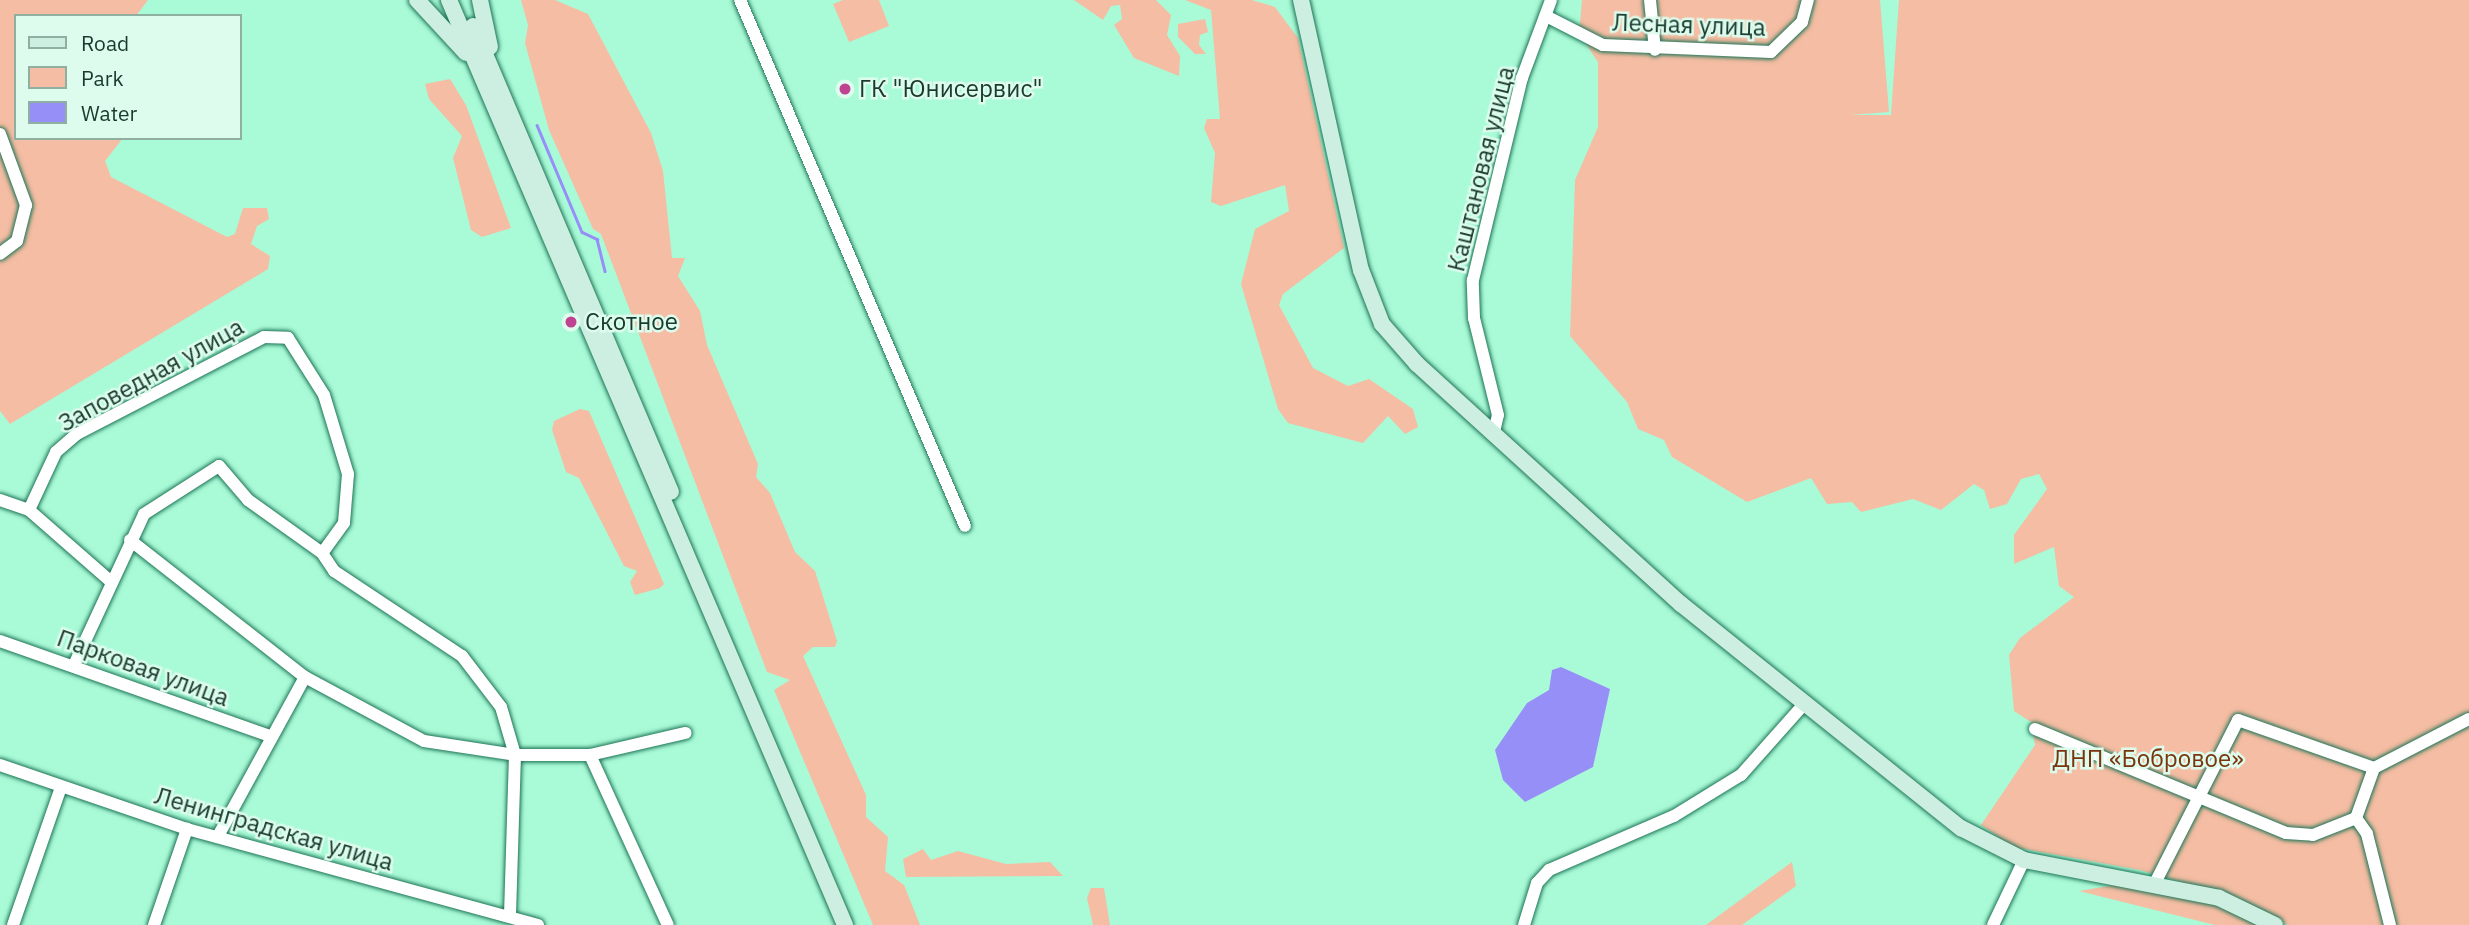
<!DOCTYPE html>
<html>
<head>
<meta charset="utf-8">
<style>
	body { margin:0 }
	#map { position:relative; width:2469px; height:925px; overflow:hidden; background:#a9fbd7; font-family:"IBM Plex Sans",sans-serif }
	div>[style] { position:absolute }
	.green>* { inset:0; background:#f5bda3 }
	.water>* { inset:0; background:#978ff8 }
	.stream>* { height:2.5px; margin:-1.25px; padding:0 1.25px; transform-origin:1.25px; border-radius:1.25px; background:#978ff8 }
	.roads { filter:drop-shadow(0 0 2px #1d7456) drop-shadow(0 0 2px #1d7456) }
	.minor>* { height:12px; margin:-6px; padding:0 6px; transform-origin:6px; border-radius:6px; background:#fff }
	.secondary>* { height:16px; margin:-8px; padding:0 8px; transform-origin:8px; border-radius:8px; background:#ccefe2 }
	.dots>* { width:19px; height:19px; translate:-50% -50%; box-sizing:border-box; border:4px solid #ddfced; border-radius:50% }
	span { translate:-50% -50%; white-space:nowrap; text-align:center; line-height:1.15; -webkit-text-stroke:5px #ddfced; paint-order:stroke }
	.street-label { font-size:24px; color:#193b2d }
	.poi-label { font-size:24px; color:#193b2d }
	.left { translate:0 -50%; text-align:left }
	.park-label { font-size:24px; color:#7b350e }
	.legend { position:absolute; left:14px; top:14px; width:228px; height:126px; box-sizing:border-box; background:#ddfced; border:2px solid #8fafa0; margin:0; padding:9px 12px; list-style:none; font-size:21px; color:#193b2d }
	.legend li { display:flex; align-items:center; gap:14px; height:35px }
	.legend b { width:35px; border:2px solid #8fafa0 }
</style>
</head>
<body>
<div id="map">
	<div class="green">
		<div style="clip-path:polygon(0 0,148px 0,136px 16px,16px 16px,16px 138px,123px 138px,105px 161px,111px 177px,227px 237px,235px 234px,243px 208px,267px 208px,269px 219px,257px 226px,251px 244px,270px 256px,268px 269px,10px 424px,0 411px)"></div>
		<div style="clip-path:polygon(521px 0,555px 0,588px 14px,651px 133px,663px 171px,672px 258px,685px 258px,678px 276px,700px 311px,707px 345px,758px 464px,756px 477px,770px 493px,795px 552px,815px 571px,837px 641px,835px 647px,813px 647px,803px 656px,866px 795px,866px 817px,888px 837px,885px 871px,904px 885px,920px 925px,873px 925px,774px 690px,790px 680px,767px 672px,601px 234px,593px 229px,549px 130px,525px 43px,528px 25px)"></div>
		<div style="clip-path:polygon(843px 0,879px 0,889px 26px,849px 42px,833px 4px)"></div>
		<div style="clip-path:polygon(1074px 0,1156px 0,1171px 15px,1167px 35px,1180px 56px,1179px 76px,1134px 58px,1114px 25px,1122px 19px,1120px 5px,1111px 6px,1103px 20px)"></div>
		<div style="clip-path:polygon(1185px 0,1252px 0,1275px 7px,1298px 38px,1344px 248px,1283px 294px,1279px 305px,1313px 368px,1348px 386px,1369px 379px,1413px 409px,1418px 427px,1405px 434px,1388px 416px,1363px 443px,1288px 423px,1278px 409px,1241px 284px,1255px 229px,1289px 211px,1285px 185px,1221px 206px,1211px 202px,1215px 153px,1204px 128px,1207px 119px,1220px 119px,1211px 10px)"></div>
		<div style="clip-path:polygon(1582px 0,1880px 0,1889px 112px,1850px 115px,1891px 115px,1899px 0,2469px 0,2469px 925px,2288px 925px,2222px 894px,2140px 870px,2013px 847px,1981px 825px,2035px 745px,2031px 722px,2014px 711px,2009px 655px,2020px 638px,2074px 597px,2059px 586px,2054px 547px,2014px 564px,2014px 535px,2047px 489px,2039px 474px,2021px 479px,2007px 504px,1990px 509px,1984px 490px,1974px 484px,1941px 510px,1913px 499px,1861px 512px,1852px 502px,1827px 504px,1811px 478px,1747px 502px,1672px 457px,1664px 440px,1638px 429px,1627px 402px,1570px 336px,1575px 180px,1598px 127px,1598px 62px,1579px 34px)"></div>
		<div style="clip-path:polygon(1205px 19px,1208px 32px,1200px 35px,1199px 45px,1206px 54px,1195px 54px,1178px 37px,1178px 24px)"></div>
		<div style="clip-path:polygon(450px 79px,466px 105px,511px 228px,482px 237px,471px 230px,453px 158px,462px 136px,429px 99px,425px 84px)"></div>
		<div style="clip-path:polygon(580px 409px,589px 411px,664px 584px,660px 588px,635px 595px,630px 582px,637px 571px,624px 566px,579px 478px,566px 472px,552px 430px,554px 421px)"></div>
		<div style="clip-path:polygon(923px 849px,931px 860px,958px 851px,1006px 864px,1050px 862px,1063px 876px,906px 877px,903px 859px)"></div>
		<div style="clip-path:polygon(1792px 862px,1796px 886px,1742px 925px,1706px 925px)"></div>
		<div style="clip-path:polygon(2121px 884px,2219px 904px,2258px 925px,2215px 925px,2079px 891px)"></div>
		<div style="clip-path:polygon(1091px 888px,1104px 888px,1110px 925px,1093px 925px,1087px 898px)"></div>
	</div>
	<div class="water">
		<div style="clip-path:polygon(1561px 667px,1610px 689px,1593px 767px,1525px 802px,1503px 780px,1495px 750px,1527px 703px,1549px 690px,1552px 670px)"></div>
	</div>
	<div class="stream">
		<div style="left:537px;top:125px;width:116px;rotate:67.2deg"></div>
		<div style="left:582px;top:232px;width:17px;rotate:25deg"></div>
		<div style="left:597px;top:239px;width:33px;rotate:76deg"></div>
	</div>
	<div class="roads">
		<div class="minor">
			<div style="left:740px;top:0;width:572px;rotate:66.84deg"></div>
			<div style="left:1650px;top:0;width:50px;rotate:84.3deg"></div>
			<div style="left:1546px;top:16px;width:64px;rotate:27deg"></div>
			<div style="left:1603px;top:45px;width:168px;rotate:2.4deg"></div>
			<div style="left:1771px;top:52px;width:43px;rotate:-44.1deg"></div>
			<div style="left:1802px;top:22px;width:23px;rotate:-75deg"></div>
			<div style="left:0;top:134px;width:76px;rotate:69.9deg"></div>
			<div style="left:26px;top:205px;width:37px;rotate:104deg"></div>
			<div style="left:17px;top:241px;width:21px;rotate:143deg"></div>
			<div style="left:1494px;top:432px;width:17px;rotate:-77deg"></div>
			<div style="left:1498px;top:415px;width:100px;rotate:-103.9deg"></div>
			<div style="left:1474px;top:318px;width:38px;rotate:-92deg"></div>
			<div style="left:1473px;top:280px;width:208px;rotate:-76.4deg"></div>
			<div style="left:1522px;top:78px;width:83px;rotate:-69.6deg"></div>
			<div style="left:0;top:500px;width:31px;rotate:19deg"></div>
			<div style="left:29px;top:510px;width:106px;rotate:41.2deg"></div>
			<div style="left:29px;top:510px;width:64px;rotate:-65deg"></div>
			<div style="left:56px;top:452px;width:28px;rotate:-41deg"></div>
			<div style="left:77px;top:434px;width:211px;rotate:-27.4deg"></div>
			<div style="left:264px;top:337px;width:24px;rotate:2deg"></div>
			<div style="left:288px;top:338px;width:67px;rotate:57.7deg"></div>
			<div style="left:324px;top:395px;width:83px;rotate:73.1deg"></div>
			<div style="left:348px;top:474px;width:49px;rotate:94.7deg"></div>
			<div style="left:344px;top:523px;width:37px;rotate:126deg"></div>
			<div style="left:322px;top:553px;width:22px;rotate:56deg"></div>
			<div style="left:334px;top:571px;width:154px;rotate:33.6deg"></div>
			<div style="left:462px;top:656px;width:64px;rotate:52.6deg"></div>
			<div style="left:501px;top:707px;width:50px;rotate:73.7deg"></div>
			<div style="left:515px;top:755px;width:162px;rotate:91.8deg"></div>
			<div style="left:130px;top:540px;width:222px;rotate:38.1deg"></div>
			<div style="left:305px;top:677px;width:135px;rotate:28.3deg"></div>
			<div style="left:424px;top:741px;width:92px;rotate:8.7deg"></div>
			<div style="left:515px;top:755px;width:75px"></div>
			<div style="left:590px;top:755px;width:98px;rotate:-13deg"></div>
			<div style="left:0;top:641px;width:288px;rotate:19.4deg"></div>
			<div style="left:74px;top:665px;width:166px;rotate:-65.1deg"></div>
			<div style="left:144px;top:514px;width:89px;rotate:-32.6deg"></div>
			<div style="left:219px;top:466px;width:45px;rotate:49.5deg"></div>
			<div style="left:248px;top:500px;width:91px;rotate:35.6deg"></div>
			<div style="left:2035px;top:729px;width:272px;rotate:22.5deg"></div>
			<div style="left:2286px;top:833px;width:27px;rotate:4deg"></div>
			<div style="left:2313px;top:835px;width:46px;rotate:-21.6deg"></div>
			<div style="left:2356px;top:818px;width:53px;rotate:-70.2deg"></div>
			<div style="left:2374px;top:768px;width:107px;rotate:-27.3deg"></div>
			<div style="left:590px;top:755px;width:187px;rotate:65.4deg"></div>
			<div style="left:0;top:765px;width:198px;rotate:18.9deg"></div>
			<div style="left:187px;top:829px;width:364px;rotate:15.3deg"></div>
			<div style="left:2356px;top:818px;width:19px;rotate:55deg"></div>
			<div style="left:2367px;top:834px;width:94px;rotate:75.8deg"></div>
			<div style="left:218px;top:836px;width:181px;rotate:-61.3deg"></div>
			<div style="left:2154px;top:885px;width:185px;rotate:-63deg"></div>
			<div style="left:2238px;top:720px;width:144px;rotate:19.4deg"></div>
			<div style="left:13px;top:925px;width:146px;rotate:-70.8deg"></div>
			<div style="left:154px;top:925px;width:102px;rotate:-71deg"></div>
			<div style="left:1524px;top:925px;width:44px;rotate:-72.8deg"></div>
			<div style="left:1537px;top:883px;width:18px;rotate:-47deg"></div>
			<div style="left:1549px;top:870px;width:136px;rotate:-23.4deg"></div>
			<div style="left:1674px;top:816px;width:79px;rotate:-31.5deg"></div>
			<div style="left:1741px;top:775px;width:96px;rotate:-48.4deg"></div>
			<div style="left:1993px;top:925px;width:72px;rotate:-64.5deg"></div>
		</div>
		<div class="secondary">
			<div style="left:417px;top:0;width:72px;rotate:47.2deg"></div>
			<div style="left:449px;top:0;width:1006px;rotate:66.82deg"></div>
			<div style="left:480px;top:0;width:48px;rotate:78deg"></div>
			<div style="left:1301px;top:0;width:277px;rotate:77.5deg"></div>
			<div style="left:1361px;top:270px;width:58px;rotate:68.7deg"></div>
			<div style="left:1382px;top:324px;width:53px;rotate:48.8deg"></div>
			<div style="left:1417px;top:364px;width:357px;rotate:42.3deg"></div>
			<div style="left:1681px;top:604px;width:359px;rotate:38.7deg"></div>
			<div style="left:1961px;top:828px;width:71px;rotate:26.9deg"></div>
			<div style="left:2024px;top:860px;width:199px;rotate:11deg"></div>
			<div style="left:2219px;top:898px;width:62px;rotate:25.7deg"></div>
			<div style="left:473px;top:26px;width:506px;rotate:66.98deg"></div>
		</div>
	</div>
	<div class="dots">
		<div style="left:845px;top:89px;background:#c04391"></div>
		<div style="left:571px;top:322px;background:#c04391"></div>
	</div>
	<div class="street-label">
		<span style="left:1689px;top:25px;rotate:2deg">Лесная улица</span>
		<span style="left:1481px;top:169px;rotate:-76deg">Каштановая улица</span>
		<span style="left:151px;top:375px;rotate:-29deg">Заповедная улица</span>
		<span style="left:143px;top:668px;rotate:20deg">Парковая улица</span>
		<span style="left:274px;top:829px;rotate:16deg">Ленинградская улица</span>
	</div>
	<div class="poi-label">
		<span class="left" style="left:859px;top:89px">ГК "Юнисервис"</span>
		<span class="left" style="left:585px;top:322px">Скотное</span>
	</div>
	<div class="park-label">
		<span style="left:2148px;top:759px">ДНП «Бобровое»</span>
	</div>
	<ul class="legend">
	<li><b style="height:9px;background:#ccefe2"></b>Road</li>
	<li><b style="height:19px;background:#f5bda3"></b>Park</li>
	<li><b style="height:19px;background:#978ff8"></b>Water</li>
	</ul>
</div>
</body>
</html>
